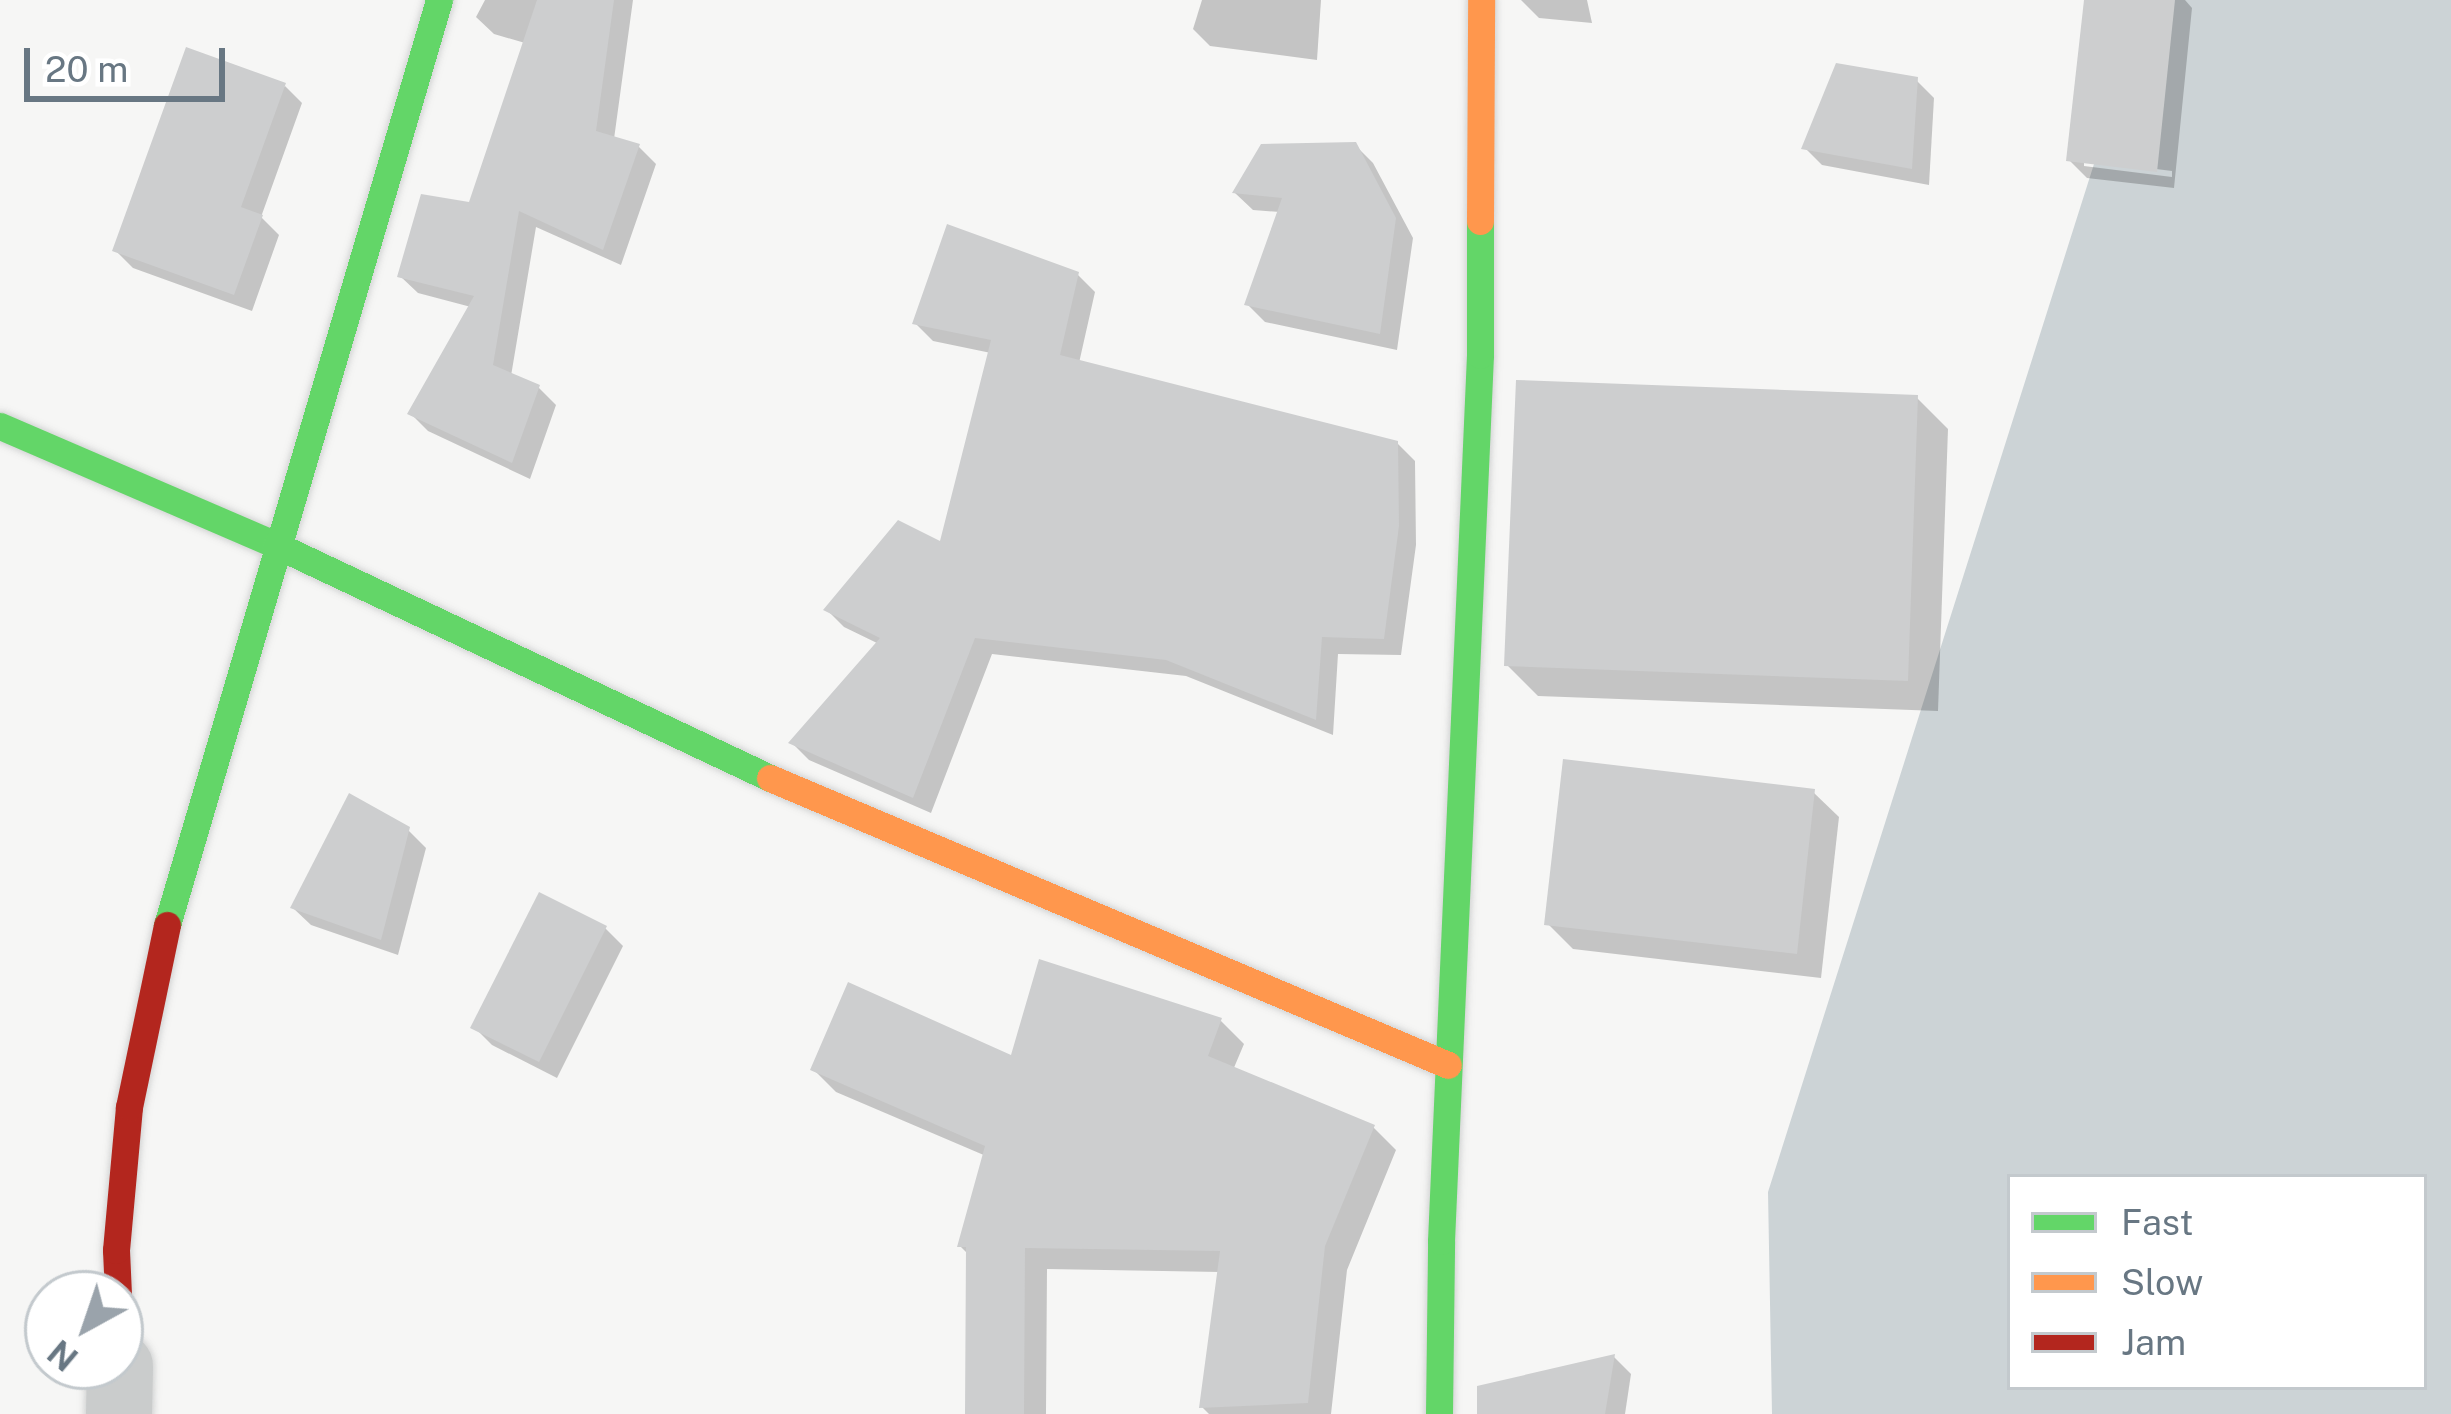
<!DOCTYPE html>
<html>
<head>
<meta charset="utf-8">
<style>
	body { margin:0 }
	#map { position:relative; width:2451px; height:1414px; overflow:hidden; background:#f6f6f5; font-family:"Public Sans",sans-serif }
	div>[style] { position:absolute }
	.water>* { inset:0; background:#ccd3d6 }
	.shadow>* { inset:0; background:#0003 }
	.building>* { inset:0; background:#cdcecf }
	.roads { filter:drop-shadow(0 0 3px #d3d4d4) drop-shadow(0 0 3px #d3d4d4) }
	.street>* { height:66px; margin:-33px; padding:0 33px; transform-origin:33px; border-radius:33px; background:#cacccc }
	.fast>* { height:27px; margin:-13.5px; padding:0 13.5px; transform-origin:13.5px; border-radius:13.5px; background:#63d668 }
	.slow>* { height:27px; margin:-13.5px; padding:0 13.5px; transform-origin:13.5px; border-radius:13.5px; background:#ff974d }
	.jam>* { height:27px; margin:-13.5px; padding:0 13.5px; transform-origin:13.5px; border-radius:13.5px; background:#b3261e }
	span { translate:-50% -50%; white-space:nowrap; text-align:center; line-height:1.15; -webkit-text-stroke:12px #fff; paint-order:stroke }
	.legend { position:absolute; left:2007px; top:1174px; width:420px; height:216px; box-sizing:border-box; background:#fff; border:3px solid #c3c9cd; margin:0; padding:15px 21px; list-style:none; font-size:36px; color:#687783 }
	.legend li { display:flex; align-items:center; gap:24px; height:60px }
	.legend b { width:60px; border:3px solid #c3c9cd }
	.north { position:absolute; left:24px; top:1270px; width:120px; height:120px; box-sizing:border-box; background:#fff; border:3px solid #c3c9cd; border-radius:50%; rotate:220deg; font-size:33px; font-weight:700; line-height:48px; text-align:center; color:#687783 }
	.north::after { content:''; display:block; margin:auto; width:42px; height:54px; background:#9aa3ab; clip-path:polygon(50% 0,100% 100%,50% 72%,0 100%) }
	.scale { position:absolute; left:24px; top:48px; width:201px; height:54px; box-sizing:border-box; border:6px solid #687783; border-top:0; padding-left:15px; font-size:36px; line-height:42px; white-space:nowrap; color:#687783; -webkit-text-stroke:9px #fff; paint-order:stroke }
</style>
</head>
<body>
<div id="map">
	<div class="water">
		<div style="clip-path:polygon(evenodd,2146px 0,2451px 0,2451px 1414px,1772px 1414px,1768px 1192px,2146px 0,2010px 1177px,2424px 1177px,2424px 1387px,2010px 1387px,2010px 1177px)"></div>
	</div>
	<div class="shadow">
		<div style="clip-path:polygon(485px 0,633px 0,614px 139px,638px 146px,656px 164px,621px 265px,536px 227px,511px 376px,539px 388px,556px 405px,530px 479px,428px 431px,411px 414px,471px 307px,418px 293px,400px 276px,471px 206px,525px 43px,494px 34px,476px 17px)"></div>
		<div style="clip-path:polygon(1202px 0,1321px 0,1317px 60px,1210px 46px,1193px 29px)"></div>
		<div style="clip-path:polygon(1521px 0,1587px 0,1592px 23px,1539px 18px)"></div>
		<div style="clip-path:polygon(evenodd,2087px 0,2185px 0,2192px 8px,2174px 188px,2087px 178px,2069px 160px,2087px 0,2084px 160px,2172px 171px,2172px 177px,2084px 166px,2084px 160px)"></div>
		<div style="clip-path:polygon(1916px 80px,1934px 98px,1929px 185px,1822px 165px,1805px 148px)"></div>
		<div style="clip-path:polygon(285px 86px,302px 103px,261px 217px,279px 235px,252px 311px,133px 268px,115px 250px)"></div>
		<div style="clip-path:polygon(1355px 145px,1373px 163px,1413px 238px,1397px 350px,1265px 322px,1247px 304px,1280px 212px,1253px 210px,1235px 193px)"></div>
		<div style="clip-path:polygon(1077px 274px,1095px 292px,1079px 363px,1397px 443px,1415px 461px,1416px 545px,1401px 655px,1338px 654px,1333px 735px,1186px 676px,992px 654px,931px 813px,809px 760px,792px 743px,879px 644px,844px 627px,827px 610px,942px 545px,991px 353px,933px 341px,915px 323px)"></div>
		<div style="clip-path:polygon(1917px 398px,1948px 429px,1938px 711px,1538px 696px,1507px 665px)"></div>
		<div style="clip-path:polygon(1813px 792px,1839px 817px,1821px 978px,1573px 949px,1548px 924px)"></div>
		<div style="clip-path:polygon(408px 830px,426px 848px,398px 955px,311px 925px,293px 908px)"></div>
		<div style="clip-path:polygon(605px 928px,623px 946px,557px 1078px,492px 1045px,474px 1027px)"></div>
		<div style="clip-path:polygon(1221px 1021px,1244px 1044px,1233px 1070px,1373px 1127px,1396px 1150px,1347px 1270px,1331px 1414px,1209px 1414px,1202px 1407px,1220px 1272px,1047px 1269px,1046px 1414px,968px 1414px,969px 1255px,960px 1246px,986px 1156px,836px 1092px,813px 1069px,1013px 1059px)"></div>
		<div style="clip-path:polygon(1614px 1357px,1631px 1374px,1625px 1414px,1478px 1414px)"></div>
	</div>
	<div class="building">
		<div style="clip-path:polygon(537px 0,614px 0,596px 131px,640px 144px,603px 250px,519px 211px,493px 365px,540px 385px,512px 463px,407px 414px,474px 296px,397px 277px,421px 194px,469px 202px)"></div>
		<div style="clip-path:polygon(2084px 0,2175px 0,2157px 172px,2066px 161px)"></div>
		<div style="clip-path:polygon(186px 47px,286px 83px,241px 207px,263px 215px,234px 295px,112px 251px)"></div>
		<div style="clip-path:polygon(1836px 63px,1918px 77px,1912px 169px,1801px 149px)"></div>
		<div style="clip-path:polygon(1356px 142px,1396px 218px,1380px 334px,1244px 305px,1282px 198px,1232px 193px,1261px 144px)"></div>
		<div style="clip-path:polygon(947px 224px,1079px 272px,1060px 355px,1398px 441px,1399px 526px,1384px 639px,1322px 637px,1316px 720px,1166px 660px,975px 638px,913px 798px,788px 743px,880px 638px,823px 610px,898px 520px,940px 541px,991px 340px,912px 324px)"></div>
		<div style="clip-path:polygon(1516px 380px,1918px 395px,1908px 681px,1504px 666px)"></div>
		<div style="clip-path:polygon(1563px 759px,1815px 789px,1797px 954px,1544px 925px)"></div>
		<div style="clip-path:polygon(349px 793px,410px 827px,381px 940px,290px 908px)"></div>
		<div style="clip-path:polygon(539px 892px,607px 926px,539px 1062px,470px 1028px)"></div>
		<div style="clip-path:polygon(1039px 959px,1222px 1018px,1208px 1056px,1375px 1125px,1325px 1246px,1308px 1403px,1199px 1408px,1220px 1251px,1025px 1248px,1024px 1414px,965px 1414px,966px 1247px,957px 1247px,985px 1146px,810px 1070px,848px 982px,1011px 1055px)"></div>
		<div style="clip-path:polygon(1615px 1354px,1605px 1414px,1477px 1414px,1477px 1386px)"></div>
	</div>
	<div class="roads">
		<div class="street">
			<div style="left:119px;top:1414px;width:48px;rotate:-88.8deg"></div>
		</div>
		<div class="fast">
			<div style="left:0;top:426px;width:301px;rotate:23.3deg"></div>
			<div style="left:276px;top:545px;width:546px;rotate:25.25deg"></div>
			<div style="left:167px;top:925px;width:964px;rotate:-73.61deg"></div>
			<div style="left:1439px;top:1414px;width:173px;rotate:-89.3deg"></div>
			<div style="left:1441px;top:1241px;width:887px;rotate:-87.48deg"></div>
			<div style="left:1480px;top:355px;width:134px;rotate:-90deg"></div>
		</div>
		<div class="slow">
			<div style="left:1480px;top:221px;width:221px;rotate:-89.7deg"></div>
			<div style="left:770px;top:778px;width:736px;rotate:22.94deg"></div>
		</div>
		<div class="jam">
			<div style="left:118px;top:1294px;width:44px;rotate:-92.6deg"></div>
			<div style="left:116px;top:1250px;width:144px;rotate:-84.8deg"></div>
			<div style="left:129px;top:1107px;width:186px;rotate:-78.2deg"></div>
		</div>
	</div>
	<ul class="legend">
	<li><b style="height:15px;background:#63d668"></b>Fast</li>
	<li><b style="height:15px;background:#ff974d"></b>Slow</li>
	<li><b style="height:15px;background:#b3261e"></b>Jam</li>
	</ul>
	<div class="north">N</div>
	<div class="scale">20 m</div>
</div>
</body>
</html>
